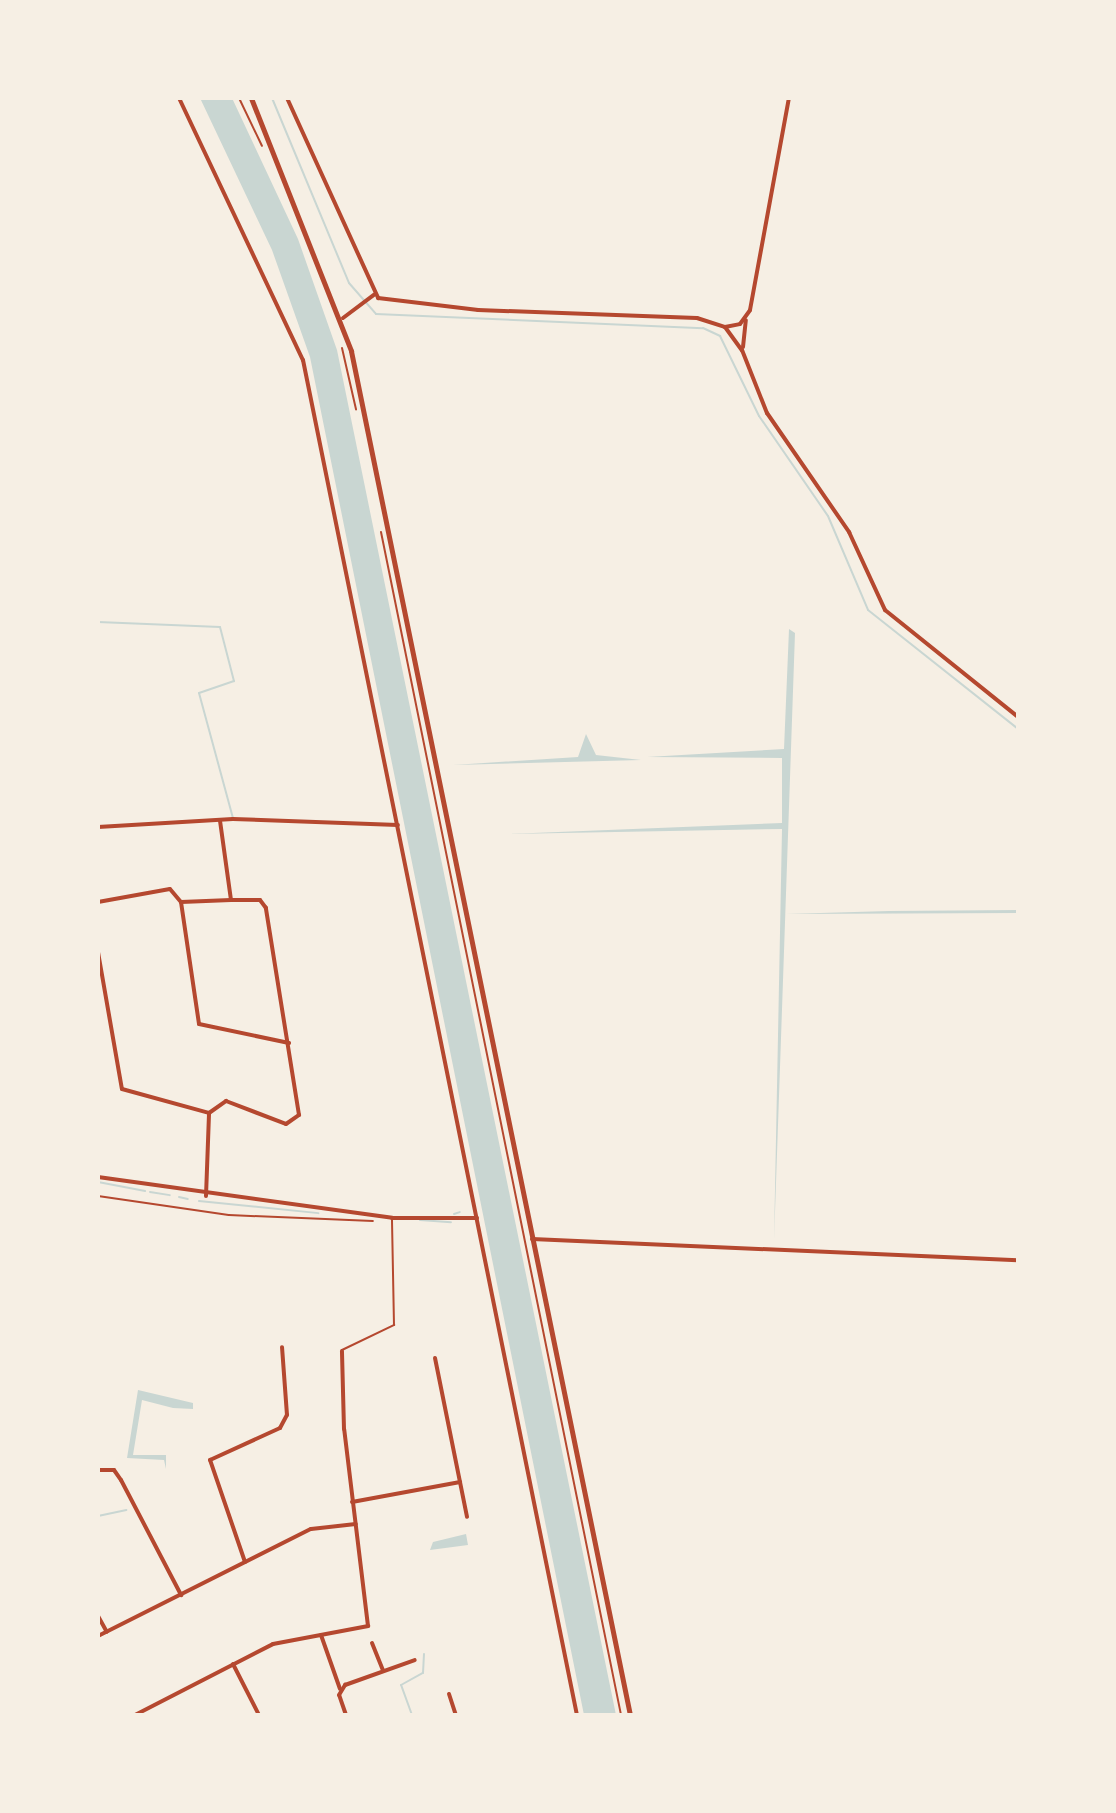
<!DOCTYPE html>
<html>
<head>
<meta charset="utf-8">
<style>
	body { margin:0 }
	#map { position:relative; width:1116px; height:1813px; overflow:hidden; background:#f6efe4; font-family:"Asap Condensed",sans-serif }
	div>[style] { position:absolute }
	.water>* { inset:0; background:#c9d6d2 }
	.stream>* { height:2px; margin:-1px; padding:0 1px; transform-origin:1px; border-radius:1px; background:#c9d6d2 }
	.path>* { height:2px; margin:-1px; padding:0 1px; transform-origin:1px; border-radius:1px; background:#b5482f }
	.service>* { height:2px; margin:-1px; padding:0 1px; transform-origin:1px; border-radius:1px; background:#b5482f }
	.minor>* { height:4px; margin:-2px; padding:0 2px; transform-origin:2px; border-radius:2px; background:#b5482f }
	.tertiary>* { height:5px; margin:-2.5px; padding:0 2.5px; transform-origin:2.5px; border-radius:2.5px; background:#b5482f }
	span { translate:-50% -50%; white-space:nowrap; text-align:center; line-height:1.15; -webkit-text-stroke:8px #f6efe4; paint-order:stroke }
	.frame { position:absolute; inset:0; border:100px solid #f6efe4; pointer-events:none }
</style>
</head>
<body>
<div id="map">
	<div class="water">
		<div style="clip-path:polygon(200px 98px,232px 98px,298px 239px,337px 350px,616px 1715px,584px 1715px,310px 357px,272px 250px)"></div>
		<div style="clip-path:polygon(789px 629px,795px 633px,774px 1241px,782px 829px,506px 834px,782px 823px,782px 758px,647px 757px,784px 749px)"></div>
		<div style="clip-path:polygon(586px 734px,596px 755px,641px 760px,453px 765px,578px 757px)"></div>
		<div style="clip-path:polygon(1018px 910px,1018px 913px,786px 914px,889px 911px)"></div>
		<div style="clip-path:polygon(138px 1390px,193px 1403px,193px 1409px,173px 1408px,142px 1400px,133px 1455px,166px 1455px,166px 1469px,164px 1460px,127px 1458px)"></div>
		<div style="clip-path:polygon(466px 1534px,468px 1545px,430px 1550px,433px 1542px)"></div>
	</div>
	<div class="stream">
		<div style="left:272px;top:98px;width:200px;rotate:67.4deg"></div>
		<div style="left:349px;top:283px;width:41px;rotate:48.9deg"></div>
		<div style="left:376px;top:314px;width:327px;rotate:2.5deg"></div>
		<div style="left:703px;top:328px;width:19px;rotate:25deg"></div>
		<div style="left:720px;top:336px;width:89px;rotate:64deg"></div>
		<div style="left:759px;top:416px;width:121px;rotate:55.4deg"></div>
		<div style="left:828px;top:516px;width:102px;rotate:66.9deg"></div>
		<div style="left:868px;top:610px;width:191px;rotate:38.4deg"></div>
		<div style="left:98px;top:622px;width:122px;rotate:2.3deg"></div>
		<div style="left:220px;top:627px;width:56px;rotate:75.5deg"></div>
		<div style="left:234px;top:681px;width:37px;rotate:161deg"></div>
		<div style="left:199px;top:693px;width:130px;rotate:74.8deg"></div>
		<div style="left:98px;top:1182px;width:48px;rotate:10.8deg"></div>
		<div style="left:150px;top:1192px;width:20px;rotate:9deg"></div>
		<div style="left:179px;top:1197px;width:9px;rotate:13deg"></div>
		<div style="left:199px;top:1201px;width:120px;rotate:5.8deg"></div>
		<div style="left:454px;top:1214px;width:6px;rotate:-18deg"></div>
		<div style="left:420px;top:1220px;width:31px;rotate:4deg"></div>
		<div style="left:98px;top:1516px;width:29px;rotate:-12deg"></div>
		<div style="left:412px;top:1715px;width:32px;rotate:-110deg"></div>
		<div style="left:401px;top:1685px;width:25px;rotate:-29deg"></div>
		<div style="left:423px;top:1673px;width:19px;rotate:-87deg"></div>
	</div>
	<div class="path">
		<div style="left:239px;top:98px;width:53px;rotate:64.4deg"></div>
		<div style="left:342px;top:348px;width:63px;rotate:77.1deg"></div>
		<div style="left:381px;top:532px;width:1207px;rotate:78.53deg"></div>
		<div style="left:98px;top:1196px;width:132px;rotate:8.3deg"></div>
		<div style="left:229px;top:1215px;width:144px;rotate:2.4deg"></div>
	</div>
	<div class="service">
		<div style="left:342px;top:1350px;width:58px;rotate:-25.7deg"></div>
		<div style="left:394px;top:1325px;width:107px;rotate:-91.1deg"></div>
	</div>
	<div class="minor">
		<div style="left:179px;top:98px;width:290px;rotate:64.7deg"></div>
		<div style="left:303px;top:360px;width:1382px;rotate:78.57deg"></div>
		<div style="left:287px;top:98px;width:220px;rotate:65.5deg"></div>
		<div style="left:378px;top:298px;width:101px;rotate:6.8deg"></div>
		<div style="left:478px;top:310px;width:219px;rotate:2.1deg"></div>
		<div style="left:697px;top:318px;width:29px;rotate:18deg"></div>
		<div style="left:725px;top:327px;width:29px;rotate:54deg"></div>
		<div style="left:742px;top:350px;width:68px;rotate:68.4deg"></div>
		<div style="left:767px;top:413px;width:145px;rotate:55.4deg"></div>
		<div style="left:849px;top:532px;width:86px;rotate:65.2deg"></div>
		<div style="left:885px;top:610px;width:171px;rotate:38.8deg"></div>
		<div style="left:343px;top:318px;width:39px;rotate:-37deg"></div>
		<div style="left:725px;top:327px;width:15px;rotate:-11deg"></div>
		<div style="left:740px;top:324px;width:17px;rotate:-54deg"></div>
		<div style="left:750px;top:310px;width:216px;rotate:-79.6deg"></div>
		<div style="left:743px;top:347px;width:27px;rotate:-84deg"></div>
		<div style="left:98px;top:827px;width:135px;rotate:-3.4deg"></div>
		<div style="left:233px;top:819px;width:165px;rotate:2.1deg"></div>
		<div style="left:98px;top:902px;width:73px;rotate:-10.2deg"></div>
		<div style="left:170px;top:889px;width:17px;rotate:50deg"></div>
		<div style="left:181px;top:902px;width:50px;rotate:-2.3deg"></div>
		<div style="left:181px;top:902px;width:123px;rotate:81.6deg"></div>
		<div style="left:199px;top:1024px;width:92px;rotate:11.9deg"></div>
		<div style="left:98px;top:952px;width:139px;rotate:80.1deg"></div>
		<div style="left:122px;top:1089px;width:90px;rotate:15.4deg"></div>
		<div style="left:209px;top:1113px;width:21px;rotate:-35deg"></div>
		<div style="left:226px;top:1101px;width:64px;rotate:21deg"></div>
		<div style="left:286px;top:1124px;width:16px;rotate:-35deg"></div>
		<div style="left:299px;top:1115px;width:210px;rotate:-99.1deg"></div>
		<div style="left:266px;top:908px;width:10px;rotate:-127deg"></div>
		<div style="left:260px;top:900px;width:29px;rotate:180deg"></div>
		<div style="left:231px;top:900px;width:80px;rotate:-97.9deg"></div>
		<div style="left:98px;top:1177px;width:297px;rotate:7.9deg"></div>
		<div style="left:392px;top:1218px;width:85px"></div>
		<div style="left:206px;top:1196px;width:83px;rotate:-87.9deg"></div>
		<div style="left:532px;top:1239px;width:486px;rotate:2.5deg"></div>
		<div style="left:435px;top:1358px;width:162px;rotate:78.6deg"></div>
		<div style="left:98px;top:1470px;width:16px"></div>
		<div style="left:114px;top:1470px;width:12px;rotate:55deg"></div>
		<div style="left:121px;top:1480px;width:130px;rotate:62.4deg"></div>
		<div style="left:352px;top:1502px;width:110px;rotate:-10.5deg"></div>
		<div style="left:245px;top:1562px;width:108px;rotate:-108.9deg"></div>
		<div style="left:210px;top:1460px;width:77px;rotate:-24.6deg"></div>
		<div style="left:280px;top:1428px;width:15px;rotate:-62deg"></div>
		<div style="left:287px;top:1415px;width:68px;rotate:-94.2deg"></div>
		<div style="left:98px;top:1616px;width:18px;rotate:61deg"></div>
		<div style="left:321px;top:1635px;width:57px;rotate:70.6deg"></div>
		<div style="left:98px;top:1636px;width:238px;rotate:-26.7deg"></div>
		<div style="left:311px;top:1529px;width:45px;rotate:-6.3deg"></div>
		<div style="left:372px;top:1643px;width:29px;rotate:68deg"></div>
		<div style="left:233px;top:1664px;width:57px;rotate:63deg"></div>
		<div style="left:449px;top:1694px;width:22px;rotate:72deg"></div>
		<div style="left:135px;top:1715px;width:155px;rotate:-27.2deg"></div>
		<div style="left:273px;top:1644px;width:97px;rotate:-10.7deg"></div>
		<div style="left:368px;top:1626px;width:198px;rotate:-96.9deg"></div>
		<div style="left:344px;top:1429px;width:78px;rotate:-91.5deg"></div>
		<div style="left:346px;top:1715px;width:21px;rotate:-109deg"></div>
		<div style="left:339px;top:1695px;width:12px;rotate:-59deg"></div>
		<div style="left:345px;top:1685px;width:74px;rotate:-19.7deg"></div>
	</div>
	<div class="tertiary">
		<div style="left:251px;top:98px;width:272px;rotate:68.4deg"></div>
		<div style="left:351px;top:351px;width:1392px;rotate:78.44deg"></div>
	</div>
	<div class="frame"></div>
</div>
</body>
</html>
